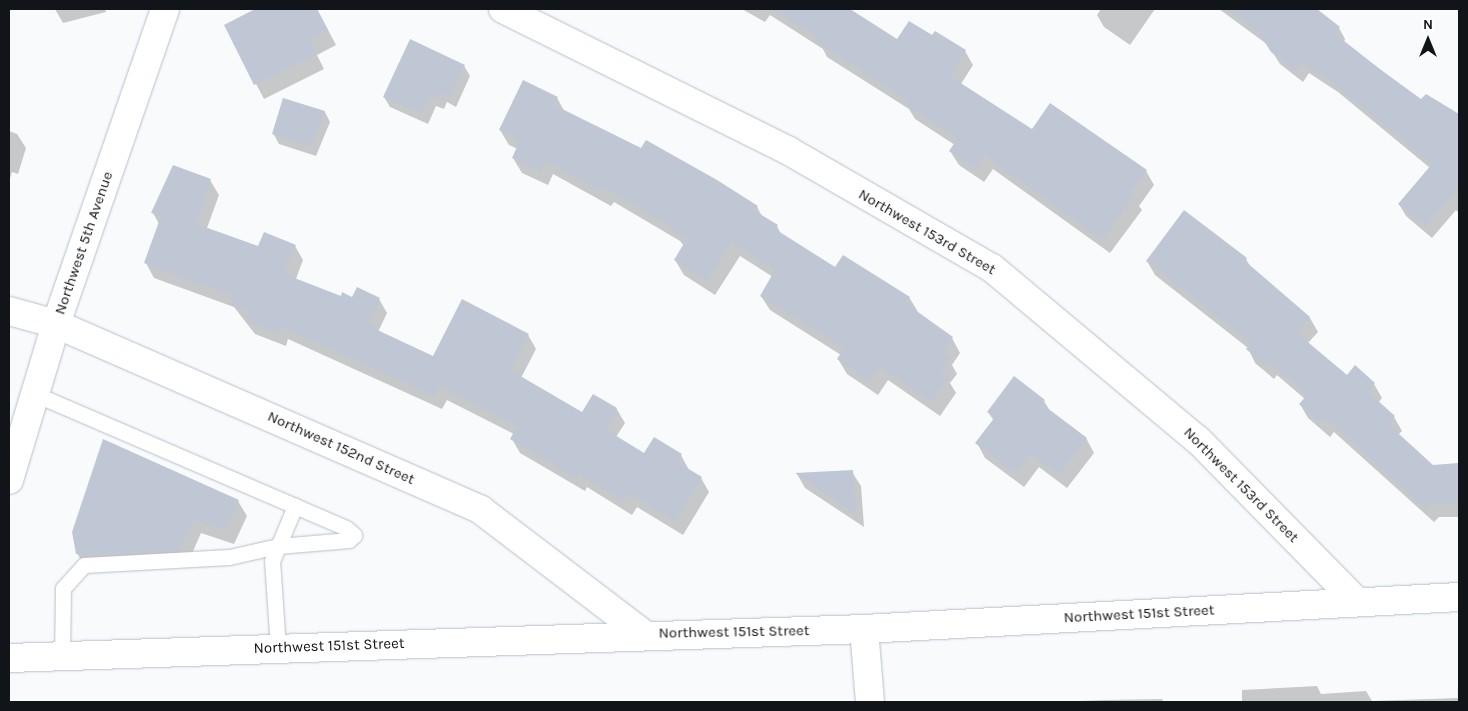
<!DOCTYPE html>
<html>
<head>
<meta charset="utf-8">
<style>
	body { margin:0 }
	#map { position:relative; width:1468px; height:711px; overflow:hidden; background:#f8fafc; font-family:Karla,sans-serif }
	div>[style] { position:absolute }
	.shadow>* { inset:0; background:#0003 }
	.building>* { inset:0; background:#bec7d3 }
	.roads { filter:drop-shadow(0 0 1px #b6bfcb) drop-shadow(0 0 1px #b6bfcb) }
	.lane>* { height:15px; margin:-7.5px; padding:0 7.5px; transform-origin:7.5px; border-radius:7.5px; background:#fff }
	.street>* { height:28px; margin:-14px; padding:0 14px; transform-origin:14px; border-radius:14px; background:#fff }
	.secondary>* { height:28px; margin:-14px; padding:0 14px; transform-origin:14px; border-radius:14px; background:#fff }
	span { translate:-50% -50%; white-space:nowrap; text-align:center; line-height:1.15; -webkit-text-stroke:4.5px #fff; paint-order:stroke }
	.street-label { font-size:15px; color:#111418 }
	.frame { position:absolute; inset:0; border:10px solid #111418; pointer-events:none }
	.north { position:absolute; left:1403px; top:15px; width:50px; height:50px; -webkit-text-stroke:4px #fff; paint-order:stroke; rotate:0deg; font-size:14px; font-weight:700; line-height:20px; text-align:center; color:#111418 }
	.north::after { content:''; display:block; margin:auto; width:18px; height:22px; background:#111418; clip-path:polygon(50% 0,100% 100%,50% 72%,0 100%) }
</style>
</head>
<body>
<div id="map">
	<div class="shadow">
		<div style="clip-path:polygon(55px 9px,105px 9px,106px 12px,63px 23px)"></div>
		<div style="clip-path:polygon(257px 9px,317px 9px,336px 45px,317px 55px,324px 69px,264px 99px,225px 25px)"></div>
		<div style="clip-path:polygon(742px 9px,848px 9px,898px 41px,933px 37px,965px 51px,973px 65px,961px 84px,1032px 131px,1146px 171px,1154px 185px,1139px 206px,1142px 210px,1110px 253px,993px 169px,984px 182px,959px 165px,950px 151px,955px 145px,915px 119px,909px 109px,827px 57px,823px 49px,770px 15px,765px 22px)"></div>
		<div style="clip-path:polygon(1101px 9px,1155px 9px,1130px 45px,1104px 27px,1097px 15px)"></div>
		<div style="clip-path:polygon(1219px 9px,1315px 9px,1339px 28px,1345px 39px,1344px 42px,1422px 101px,1427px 95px,1459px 121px,1459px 213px,1456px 210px,1432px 238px,1406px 216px,1399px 204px,1430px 168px,1338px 92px,1309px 73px,1303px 82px,1280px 64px,1268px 45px)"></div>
		<div style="clip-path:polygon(464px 66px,470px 76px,456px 107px,447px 102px,444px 109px,436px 106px,428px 124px,390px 107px,384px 97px)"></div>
		<div style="clip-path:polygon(557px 98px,565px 112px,757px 207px,763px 218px,777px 226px,781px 234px,836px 268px,909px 297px,918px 312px,952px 338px,960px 353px,952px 365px,957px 374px,950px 383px,956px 393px,940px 416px,888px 380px,878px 395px,847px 374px,838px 359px,841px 355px,770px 310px,761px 296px,773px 277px,740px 256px,715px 295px,684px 275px,675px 260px,684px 246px,680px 241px,614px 202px,611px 206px,553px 174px,548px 185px,522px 173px,513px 158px,518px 149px,509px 145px,500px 130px)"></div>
		<div style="clip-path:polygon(284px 99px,325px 112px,330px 122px,316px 156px,279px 144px,273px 133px)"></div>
		<div style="clip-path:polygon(9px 131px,17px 134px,26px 148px,18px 174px,12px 172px,9px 182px)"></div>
		<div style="clip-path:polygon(210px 180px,219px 195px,207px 228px,259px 247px,295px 246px,303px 260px,296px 279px,341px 298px,379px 299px,387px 313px,378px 332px,433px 358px,528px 335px,536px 349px,521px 378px,583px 414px,616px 408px,625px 423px,616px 437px,644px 455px,681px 455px,689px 470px,701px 478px,709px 492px,683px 535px,637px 507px,632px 515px,587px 487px,585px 491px,520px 453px,512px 439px,514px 434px,447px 400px,442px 409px,288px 339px,286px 346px,255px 334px,234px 307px,154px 278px,146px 263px,159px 224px,153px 213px)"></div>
		<div style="clip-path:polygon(1246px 259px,1251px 268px,1310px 318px,1318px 332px,1308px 343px,1347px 377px,1355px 367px,1374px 384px,1382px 398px,1378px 403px,1394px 417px,1402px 431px,1398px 435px,1433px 466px,1459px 465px,1459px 517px,1439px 517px,1434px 522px,1334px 432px,1330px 437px,1308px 418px,1300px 404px,1305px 399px,1277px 375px,1274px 379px,1255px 363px,1248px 348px,1155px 275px,1147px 261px)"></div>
		<div style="clip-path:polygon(1044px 401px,1050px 411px,1086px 438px,1094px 453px,1067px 488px,1039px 467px,1024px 487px,985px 458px,977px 443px,994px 421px,988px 412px)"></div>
		<div style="clip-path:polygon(852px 472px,861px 486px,864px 527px,805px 488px,797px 474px)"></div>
		<div style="clip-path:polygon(238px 501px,247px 516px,234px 544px,201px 533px,187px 565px,86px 568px,77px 553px)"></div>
		<div style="clip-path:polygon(1457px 685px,1459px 702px,1205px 702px,1242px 701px,1242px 690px,1317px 686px,1321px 694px,1366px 691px,1372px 701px,1458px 698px)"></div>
		<div style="clip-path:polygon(1162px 699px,1164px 702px,1053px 702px,1105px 700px)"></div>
	</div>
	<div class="building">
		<div style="clip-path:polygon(255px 9px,317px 9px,328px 30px,310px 39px,317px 54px,254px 85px,224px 25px)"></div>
		<div style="clip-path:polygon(773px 9px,850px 9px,897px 39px,909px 21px,932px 35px,935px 31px,966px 50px,950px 75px,959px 82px,1032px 129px,1050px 103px,1147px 170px,1130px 193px,1135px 195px,1102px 240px,984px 155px,976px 169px,949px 151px,958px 138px,905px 105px,908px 100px,817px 42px,819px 39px)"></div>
		<div style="clip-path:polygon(1227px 9px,1317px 9px,1340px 27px,1334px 33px,1381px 70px,1421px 99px,1426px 94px,1459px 114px,1459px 186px,1425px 227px,1398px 204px,1432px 164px,1329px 80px,1302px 62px,1295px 71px,1271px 52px,1259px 33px)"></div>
		<div style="clip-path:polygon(410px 39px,465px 65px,450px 97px,441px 93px,438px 99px,430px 96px,422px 114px,383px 97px)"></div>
		<div style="clip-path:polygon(523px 80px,558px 97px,554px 105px,641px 148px,646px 140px,717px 180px,758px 206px,755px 211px,778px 225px,775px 229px,835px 267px,843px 255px,910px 297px,905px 303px,953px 337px,942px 353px,949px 358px,940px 371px,949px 378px,931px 402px,879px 366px,869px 381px,837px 359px,844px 348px,760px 296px,775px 270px,731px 242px,707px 281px,674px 260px,686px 240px,673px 231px,675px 229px,605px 188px,603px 192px,545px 160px,540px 171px,512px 158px,520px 140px,499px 130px)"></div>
		<div style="clip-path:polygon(283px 98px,325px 111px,311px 146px,272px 134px)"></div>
		<div style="clip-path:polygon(173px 165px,211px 179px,196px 224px,258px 246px,264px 232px,296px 245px,284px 274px,341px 296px,342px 292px,352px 297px,357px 287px,380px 298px,368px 323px,373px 325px,371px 327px,433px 356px,462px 299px,529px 334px,510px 370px,582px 412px,593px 394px,617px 408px,605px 429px,644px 453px,654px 437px,682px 454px,677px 462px,702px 477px,675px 521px,629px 493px,624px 501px,579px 474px,576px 478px,510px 439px,517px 426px,439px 386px,434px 396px,280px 326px,278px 333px,246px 320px,249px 312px,231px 305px,235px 297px,144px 263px,161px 216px,151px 213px)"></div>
		<div style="clip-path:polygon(1184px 210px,1247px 258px,1245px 261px,1310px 317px,1297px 333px,1347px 375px,1355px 365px,1375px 383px,1368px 392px,1395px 416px,1388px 424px,1433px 465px,1459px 463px,1459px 503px,1431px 504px,1426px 509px,1326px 419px,1322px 424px,1299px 404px,1307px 395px,1269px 362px,1266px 366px,1246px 349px,1251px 343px,1146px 261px)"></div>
		<div style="clip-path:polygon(1014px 376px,1045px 400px,1042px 404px,1087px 438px,1059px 474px,1030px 453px,1015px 473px,975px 443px,995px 417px,987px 412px)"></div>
		<div style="clip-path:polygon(103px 439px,239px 500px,225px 530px,193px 519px,179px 550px,76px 554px,72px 532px)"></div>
		<div style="clip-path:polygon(853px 470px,856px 514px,795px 473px)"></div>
	</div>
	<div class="roads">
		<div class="lane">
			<div style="left:35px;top:394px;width:339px;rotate:23.3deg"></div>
			<div style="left:346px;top:528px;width:11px;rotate:41deg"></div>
			<div style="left:354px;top:535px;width:7px;rotate:135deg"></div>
			<div style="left:349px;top:540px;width:71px;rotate:175.2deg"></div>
			<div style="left:278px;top:546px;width:50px;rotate:167.3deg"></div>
			<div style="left:229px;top:557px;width:145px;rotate:176.8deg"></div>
			<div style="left:84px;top:565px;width:31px;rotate:132deg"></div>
			<div style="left:63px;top:588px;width:68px;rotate:90.8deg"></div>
			<div style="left:278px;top:648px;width:87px;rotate:-93.9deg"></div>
			<div style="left:272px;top:561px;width:60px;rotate:-67.3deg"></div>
		</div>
		<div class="street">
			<div style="left:503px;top:9px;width:319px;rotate:26.4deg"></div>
			<div style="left:789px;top:151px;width:234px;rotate:30deg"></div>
			<div style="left:992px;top:268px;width:268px;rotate:39.9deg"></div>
			<div style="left:1198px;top:440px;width:227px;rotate:45.5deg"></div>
			<div style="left:9px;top:311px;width:49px;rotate:15.5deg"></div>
			<div style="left:56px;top:324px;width:464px;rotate:23.6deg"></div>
			<div style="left:481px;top:510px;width:206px;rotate:37.3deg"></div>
			<div style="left:9px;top:480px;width:163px;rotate:-73.2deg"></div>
			<div style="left:56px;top:324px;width:333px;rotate:-70.9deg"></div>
			<div style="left:864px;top:629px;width:73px;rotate:85.3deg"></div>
		</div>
		<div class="secondary">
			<div style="left:9px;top:658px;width:855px;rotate:-1.94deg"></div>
			<div style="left:864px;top:629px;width:596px;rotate:-3.08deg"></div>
		</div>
	</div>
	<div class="street-label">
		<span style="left:927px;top:232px;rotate:30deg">Northwest 153rd Street</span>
		<span style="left:84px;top:243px;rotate:-71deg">Northwest 5th Avenue</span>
		<span style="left:341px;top:448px;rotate:24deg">Northwest 152nd Street</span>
		<span style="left:1241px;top:485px;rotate:45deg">Northwest 153rd Street</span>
		<span style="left:1139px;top:614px;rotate:-3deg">Northwest 151st Street</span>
		<span style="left:734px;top:632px;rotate:-1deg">Northwest 151st Street</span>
		<span style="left:329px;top:646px;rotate:-2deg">Northwest 151st Street</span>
	</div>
	<div class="frame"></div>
	<div class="north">N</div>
</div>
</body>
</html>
